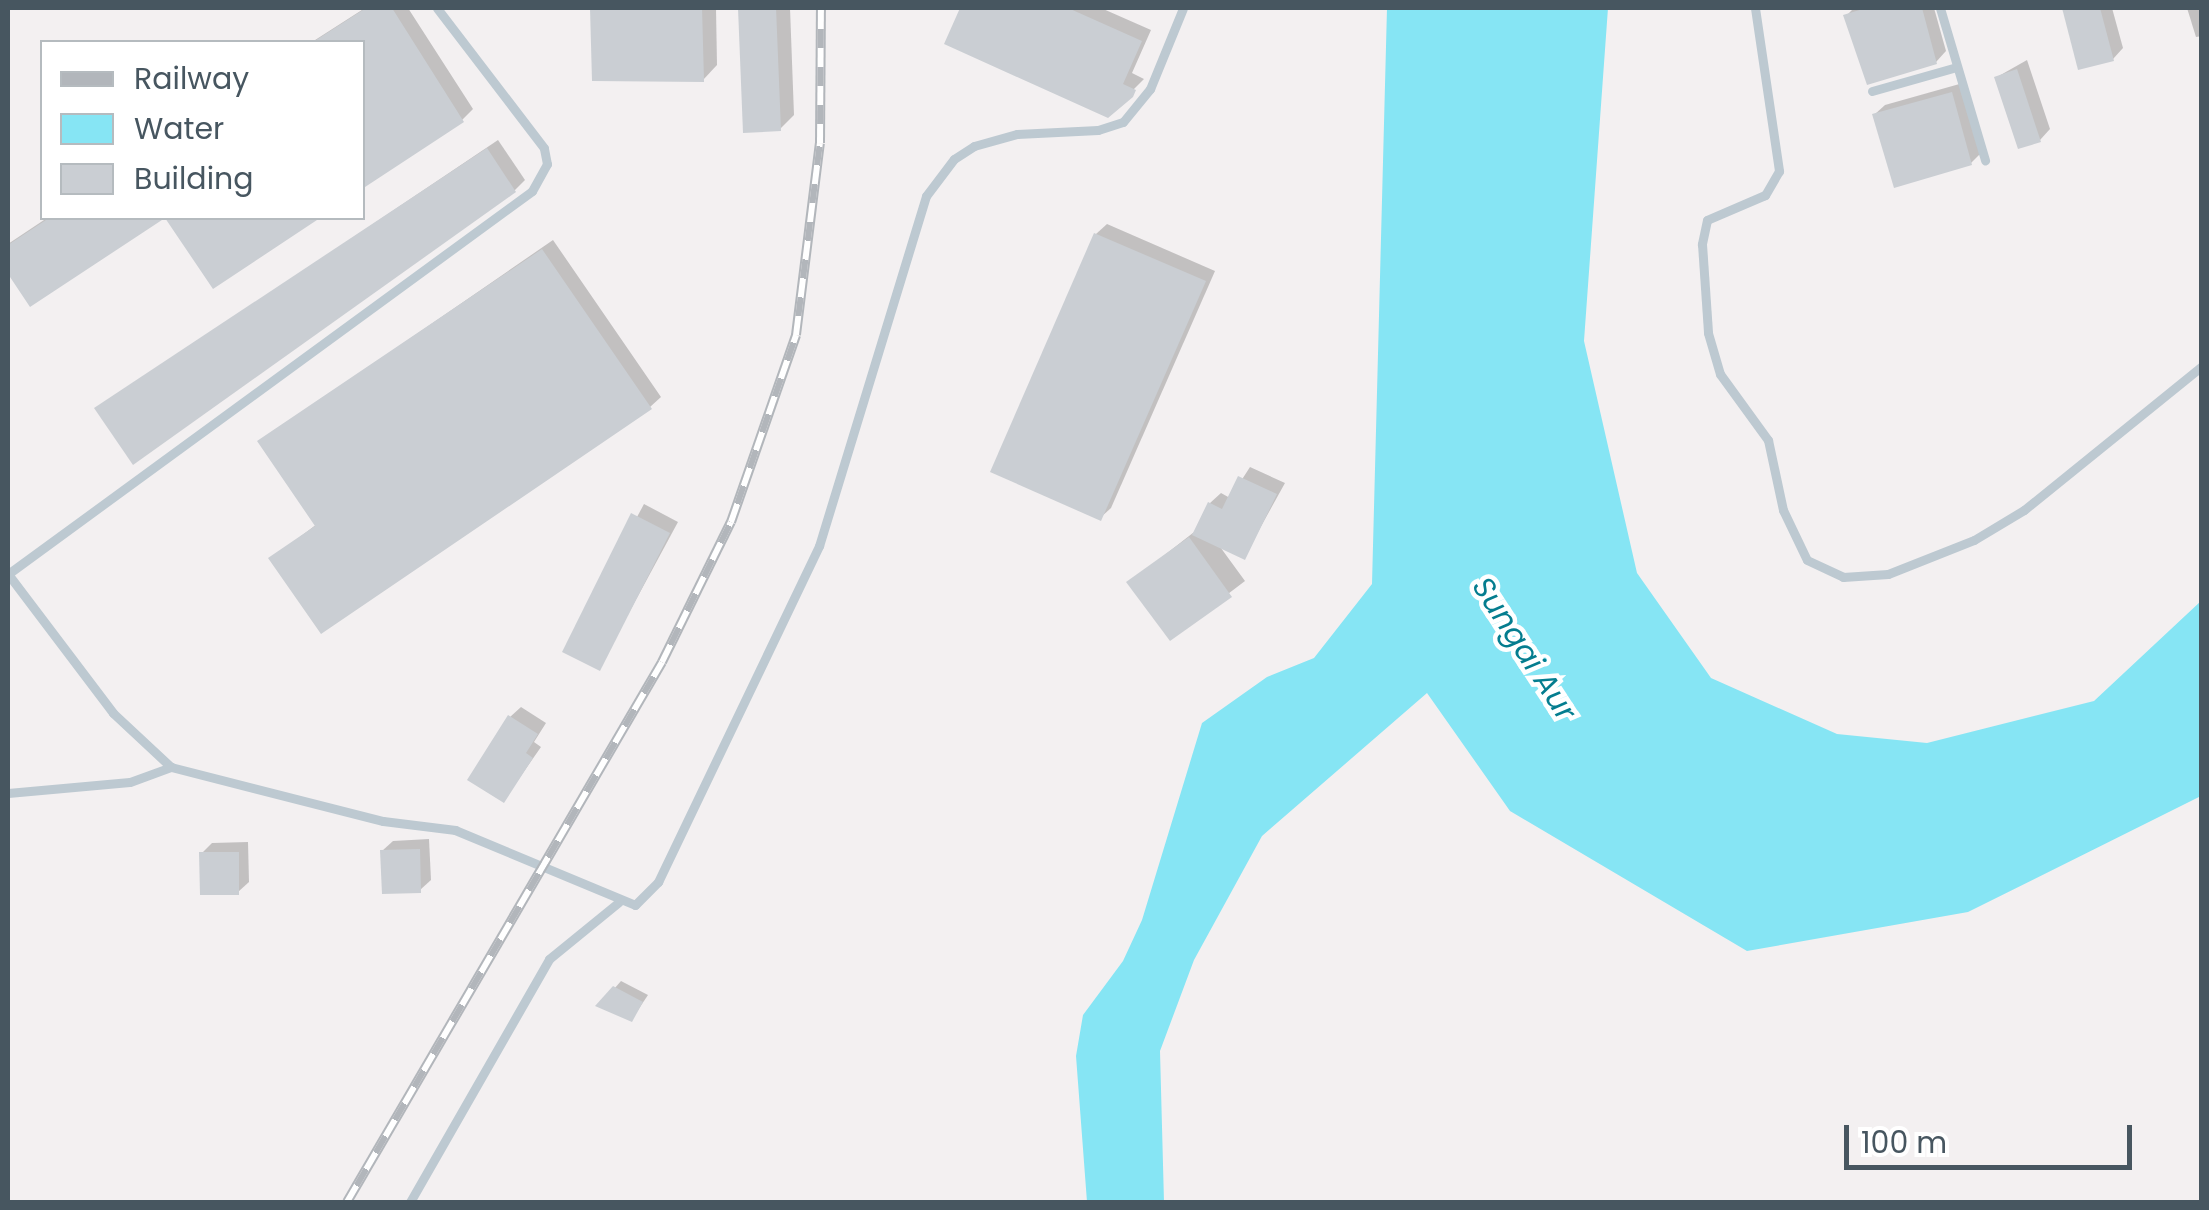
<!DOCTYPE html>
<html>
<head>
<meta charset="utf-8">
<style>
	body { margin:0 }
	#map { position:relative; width:2209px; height:1210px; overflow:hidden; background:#f3f0f1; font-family:Poppins,sans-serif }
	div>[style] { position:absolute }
	.water>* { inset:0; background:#86e5f4 }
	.shadow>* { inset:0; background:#0003 }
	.building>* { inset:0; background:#caced3 }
	.lane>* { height:9px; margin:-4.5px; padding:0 4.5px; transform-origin:4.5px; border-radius:4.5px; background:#bdc9d1 }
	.rail>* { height:10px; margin-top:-5px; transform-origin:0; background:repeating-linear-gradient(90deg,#fff 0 19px,#b2b6bb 0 38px); box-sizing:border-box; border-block:2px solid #b2b6bb }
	span { translate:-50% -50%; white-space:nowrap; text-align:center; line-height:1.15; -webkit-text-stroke:9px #fff; paint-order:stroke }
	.water-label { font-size:30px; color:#047d8f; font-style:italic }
	.frame { position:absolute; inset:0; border:10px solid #475660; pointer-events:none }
	.legend { position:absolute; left:40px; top:40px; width:325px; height:180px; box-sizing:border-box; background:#fff; border:2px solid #b5bbbf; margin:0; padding:12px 18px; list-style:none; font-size:30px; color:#475660 }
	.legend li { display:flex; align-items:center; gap:20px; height:50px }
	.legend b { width:50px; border:2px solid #b5bbbf }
	.scale { position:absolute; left:1844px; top:1125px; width:288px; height:45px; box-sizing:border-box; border:5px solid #475660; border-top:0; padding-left:12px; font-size:30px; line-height:35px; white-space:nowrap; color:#475660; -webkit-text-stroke:8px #fff; paint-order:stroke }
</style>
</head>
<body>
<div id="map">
	<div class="water">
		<div style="clip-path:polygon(1387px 8px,1608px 8px,1584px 341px,1637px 573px,1711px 678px,1837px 734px,1927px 743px,2094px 701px,2201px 601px,2201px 796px,1968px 912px,1747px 951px,1510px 811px,1427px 693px,1262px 836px,1194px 960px,1160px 1051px,1164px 1202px,1087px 1202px,1076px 1056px,1083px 1015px,1123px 961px,1142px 920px,1202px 723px,1267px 677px,1314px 658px,1372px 584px)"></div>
	</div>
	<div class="shadow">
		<div style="clip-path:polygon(365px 8px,408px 8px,473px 109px,462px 120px,362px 42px,312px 42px)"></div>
		<div style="clip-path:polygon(592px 8px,716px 8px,717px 65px,703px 80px,595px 78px)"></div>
		<div style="clip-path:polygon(740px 8px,790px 8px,794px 115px,780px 129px,746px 130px)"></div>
		<div style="clip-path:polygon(963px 8px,1101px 8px,1151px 30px,1132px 73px,1144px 79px,1108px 115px,947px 43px)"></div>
		<div style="clip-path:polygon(1854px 8px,1934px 8px,1946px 51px,1936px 62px,1846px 16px)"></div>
		<div style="clip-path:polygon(2064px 8px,2112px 8px,2123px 48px,2113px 59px,2080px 67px)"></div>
		<div style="clip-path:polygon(2187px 8px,2202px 8px,2202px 36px,2196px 37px)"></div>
		<div style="clip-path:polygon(2027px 60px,2050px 129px,2040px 140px,1997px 77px)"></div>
		<div style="clip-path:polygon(1963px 83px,1982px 152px,1971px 163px,1874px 115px,1885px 105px)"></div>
		<div style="clip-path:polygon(498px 140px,525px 180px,515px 190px,98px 409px)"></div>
		<div style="clip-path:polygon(47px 218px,160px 218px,30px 304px,8px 270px,8px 244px)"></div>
		<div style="clip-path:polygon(168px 218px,316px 218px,214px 285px)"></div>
		<div style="clip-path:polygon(1107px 224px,1215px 271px,1111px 508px,1100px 518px,1096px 234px)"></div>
		<div style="clip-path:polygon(553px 240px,661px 397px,650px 407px,272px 558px,317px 524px,260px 442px)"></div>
		<div style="clip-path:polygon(1250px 467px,1285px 483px,1244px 557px,1218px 544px,1245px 581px,1170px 638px,1130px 582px,1198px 529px,1210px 503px,1221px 493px,1230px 498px)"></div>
		<div style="clip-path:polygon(644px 504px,678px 522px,599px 668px,565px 651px)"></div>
		<div style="clip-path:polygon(521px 707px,546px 723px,534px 742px,541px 747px,504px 800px,510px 717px)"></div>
		<div style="clip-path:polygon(429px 839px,431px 880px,420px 890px,382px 851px,393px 841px)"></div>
		<div style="clip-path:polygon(248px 842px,249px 882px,238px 892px,202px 853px,212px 843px)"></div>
		<div style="clip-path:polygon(621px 981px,648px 995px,632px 1019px,600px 1005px)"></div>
	</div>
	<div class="building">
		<div style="clip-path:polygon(366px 8px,392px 8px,464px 122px,362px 189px,362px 42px,313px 42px)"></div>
		<div style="clip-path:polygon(590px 8px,702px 8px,704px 82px,592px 81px)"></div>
		<div style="clip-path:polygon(738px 8px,776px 8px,781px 131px,743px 133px)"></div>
		<div style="clip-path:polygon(960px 8px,1068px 8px,1142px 41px,1123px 84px,1136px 90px,1133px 97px,1108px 118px,944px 44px)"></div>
		<div style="clip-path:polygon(1866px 8px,1922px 8px,1937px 64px,1867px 85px,1843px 15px)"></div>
		<div style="clip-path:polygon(2062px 8px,2100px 8px,2114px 61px,2078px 70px)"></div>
		<div style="clip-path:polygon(2017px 69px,2041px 142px,2018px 149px,1994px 77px)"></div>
		<div style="clip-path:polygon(1952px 92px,1972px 165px,1894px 188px,1872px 114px)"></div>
		<div style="clip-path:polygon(487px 148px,516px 192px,133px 465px,94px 408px)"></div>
		<div style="clip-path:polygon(49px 218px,320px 218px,213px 289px,165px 218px,30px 307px,8px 274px,8px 245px)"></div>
		<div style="clip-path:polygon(1094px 233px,1206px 281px,1101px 521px,990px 472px)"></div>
		<div style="clip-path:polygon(542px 249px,652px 409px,321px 634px,268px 558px,315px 526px,257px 441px)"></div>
		<div style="clip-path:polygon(1238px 476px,1277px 494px,1245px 560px,1192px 535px,1208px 502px,1222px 509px)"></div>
		<div style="clip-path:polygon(631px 513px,670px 533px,600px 671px,562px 652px)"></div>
		<div style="clip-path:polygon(1189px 537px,1232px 597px,1170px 641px,1126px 582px)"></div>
		<div style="clip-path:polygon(508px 715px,538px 734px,526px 753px,533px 758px,504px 803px,467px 780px)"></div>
		<div style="clip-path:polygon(420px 849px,421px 893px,382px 894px,380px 850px)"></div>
		<div style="clip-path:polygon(199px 852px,239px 852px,239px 895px,200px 895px)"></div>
		<div style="clip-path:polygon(613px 986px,643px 1002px,632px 1022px,595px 1006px)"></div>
	</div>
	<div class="lane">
		<div style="left:1755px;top:8px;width:165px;rotate:81.6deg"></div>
		<div style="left:1779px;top:171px;width:28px;rotate:120deg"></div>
		<div style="left:1765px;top:195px;width:63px;rotate:156.7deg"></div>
		<div style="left:1707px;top:220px;width:25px;rotate:102deg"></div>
		<div style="left:1702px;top:244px;width:89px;rotate:86.1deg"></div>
		<div style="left:1708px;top:333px;width:43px;rotate:73.7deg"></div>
		<div style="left:1720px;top:374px;width:82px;rotate:54deg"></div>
		<div style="left:1768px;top:440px;width:72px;rotate:77.9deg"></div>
		<div style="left:1783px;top:510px;width:55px;rotate:64.4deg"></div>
		<div style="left:1807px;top:560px;width:40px;rotate:25deg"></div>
		<div style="left:1843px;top:577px;width:45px;rotate:-3.8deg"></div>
		<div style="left:1888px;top:574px;width:92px;rotate:-21.6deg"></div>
		<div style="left:1974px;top:540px;width:58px;rotate:-31deg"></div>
		<div style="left:2024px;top:510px;width:229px;rotate:-39deg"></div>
		<div style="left:1940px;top:8px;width:159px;rotate:73.5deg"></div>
		<div style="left:1872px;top:91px;width:88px;rotate:-15.8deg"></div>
		<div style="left:8px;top:574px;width:174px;rotate:52.9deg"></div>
		<div style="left:113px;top:713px;width:79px;rotate:43deg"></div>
		<div style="left:171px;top:767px;width:219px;rotate:14.3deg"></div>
		<div style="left:383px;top:821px;width:73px;rotate:7.1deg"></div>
		<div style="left:455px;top:830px;width:195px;rotate:22.6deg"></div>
		<div style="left:635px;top:905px;width:33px;rotate:-45deg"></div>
		<div style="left:658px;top:882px;width:373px;rotate:-64.4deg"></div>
		<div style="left:819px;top:546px;width:366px;rotate:-73deg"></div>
		<div style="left:926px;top:196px;width:46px;rotate:-52.9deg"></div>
		<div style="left:954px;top:159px;width:24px;rotate:-33deg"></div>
		<div style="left:974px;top:146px;width:45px;rotate:-15.6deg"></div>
		<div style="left:1017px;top:134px;width:81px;rotate:-2.8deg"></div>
		<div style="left:1098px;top:130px;width:26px;rotate:-18deg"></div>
		<div style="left:1123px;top:122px;width:43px;rotate:-50.7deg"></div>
		<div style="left:1150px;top:89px;width:87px;rotate:-67.8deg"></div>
		<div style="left:8px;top:574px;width:649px;rotate:-36.16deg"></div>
		<div style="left:532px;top:191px;width:31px;rotate:-61deg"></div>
		<div style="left:547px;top:164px;width:16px;rotate:-101deg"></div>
		<div style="left:544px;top:148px;width:176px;rotate:-127.4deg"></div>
		<div style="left:8px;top:793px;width:122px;rotate:-5.2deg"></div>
		<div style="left:130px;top:782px;width:44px;rotate:-20.1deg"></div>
		<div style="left:410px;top:1202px;width:280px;rotate:-60.2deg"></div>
		<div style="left:549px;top:959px;width:90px;rotate:-39.2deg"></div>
	</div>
	<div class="rail">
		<div style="left:347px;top:1202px;width:625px;rotate:-59.74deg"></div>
		<div style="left:662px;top:662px;width:156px;rotate:-63.8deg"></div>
		<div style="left:731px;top:522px;width:198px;rotate:-70.8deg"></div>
		<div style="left:796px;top:335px;width:193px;rotate:-82.9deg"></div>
		<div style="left:820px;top:143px;width:135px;rotate:-89.6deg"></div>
	</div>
	<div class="water-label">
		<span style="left:1524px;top:649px;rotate:57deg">Sungai Aur</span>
	</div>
	<div class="frame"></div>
	<ul class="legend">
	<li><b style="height:12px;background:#b2b6bb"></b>Railway</li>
	<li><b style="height:28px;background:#86e5f4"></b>Water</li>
	<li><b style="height:28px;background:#caced3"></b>Building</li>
	</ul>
	<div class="scale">100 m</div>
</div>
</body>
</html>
